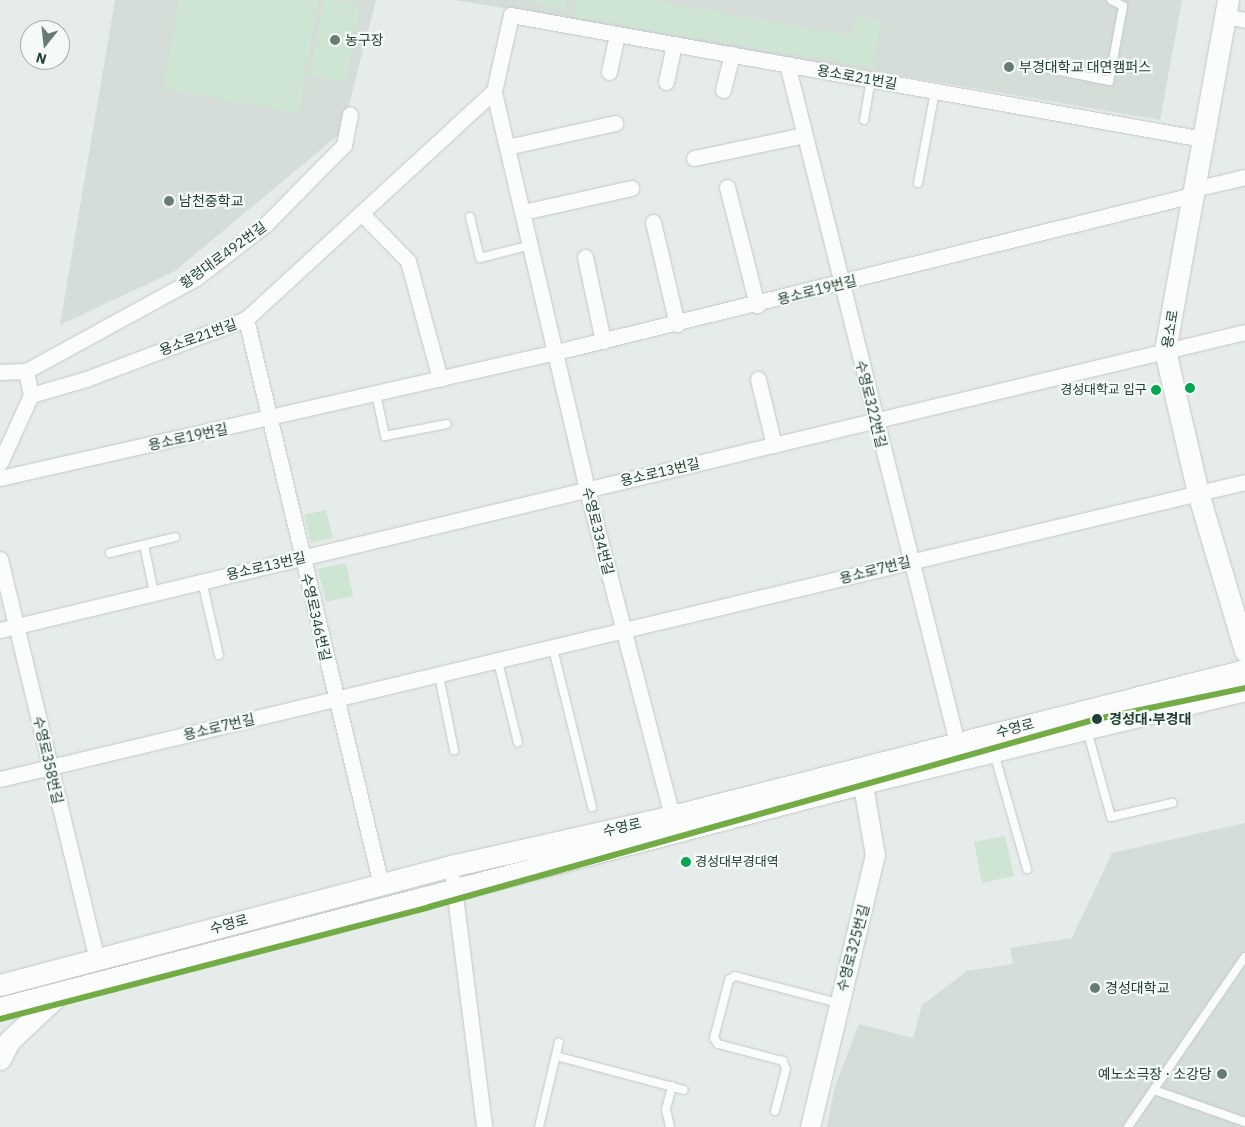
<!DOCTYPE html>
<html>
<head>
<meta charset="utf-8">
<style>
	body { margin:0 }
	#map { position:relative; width:1245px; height:1127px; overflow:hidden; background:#e6ece9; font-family:"IBM Plex Sans","Noto Sans KR",sans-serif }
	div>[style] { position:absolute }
	.built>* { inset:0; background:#d4ddd8 }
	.green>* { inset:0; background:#cfe5d3 }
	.roads { filter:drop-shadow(0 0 1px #c3c9c6) drop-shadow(0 0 1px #c3c9c6) }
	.service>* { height:8px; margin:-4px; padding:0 4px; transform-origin:4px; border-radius:4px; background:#fbfcfc }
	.minor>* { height:15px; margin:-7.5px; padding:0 7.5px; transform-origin:7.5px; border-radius:7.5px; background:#fbfcfc }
	.tertiary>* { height:19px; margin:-9.5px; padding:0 9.5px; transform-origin:9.5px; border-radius:9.5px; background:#fbfcfc }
	.secondary>* { height:21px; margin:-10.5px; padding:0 10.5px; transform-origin:10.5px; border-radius:10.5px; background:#fbfcfc }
	.metro-1>* { height:6px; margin:-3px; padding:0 3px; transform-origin:3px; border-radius:3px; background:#73ac45 }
	.dots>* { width:14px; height:14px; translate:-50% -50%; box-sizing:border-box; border:2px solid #f5faf7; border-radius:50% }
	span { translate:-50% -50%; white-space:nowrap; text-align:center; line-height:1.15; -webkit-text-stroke:4.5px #f5faf7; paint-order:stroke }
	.bus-label { font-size:13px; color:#224134 }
	.right { translate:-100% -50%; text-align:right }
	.left { translate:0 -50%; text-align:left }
	.poi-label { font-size:14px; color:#224134 }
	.street-label { font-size:14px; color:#224134 }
	.stop-label { font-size:14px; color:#224134; font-weight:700 }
	.north { position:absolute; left:20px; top:20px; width:50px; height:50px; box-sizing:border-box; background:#f5faf7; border:1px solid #a1b0a9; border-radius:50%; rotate:196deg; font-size:14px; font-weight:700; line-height:20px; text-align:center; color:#224134 }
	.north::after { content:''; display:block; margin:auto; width:18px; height:22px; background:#677d73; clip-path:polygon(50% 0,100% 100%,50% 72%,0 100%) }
</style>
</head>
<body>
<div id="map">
	<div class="built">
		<div style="clip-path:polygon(115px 0,376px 0,342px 132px,175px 271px,60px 325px)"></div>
		<div style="clip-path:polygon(455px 0,1182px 0,1160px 120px)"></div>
		<div style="clip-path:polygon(1245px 823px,1245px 1127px,827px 1127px,835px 1086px,859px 1024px,913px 1038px,922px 1005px,967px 971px,1013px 964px,1010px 948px,1072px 938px,1112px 853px)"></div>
	</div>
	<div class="green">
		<div style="clip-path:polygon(179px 0,318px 0,299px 113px,164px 89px)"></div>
		<div style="clip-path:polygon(324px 0,360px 4px,346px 82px,310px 75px)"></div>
		<div style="clip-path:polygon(526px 0,566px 0,564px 10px)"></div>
		<div style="clip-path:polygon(576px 0,650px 0,853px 36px,856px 17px,881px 21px,872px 68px,574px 16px)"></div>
		<div style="clip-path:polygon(326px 510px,333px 538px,311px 543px,304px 515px)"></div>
		<div style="clip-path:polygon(346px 563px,353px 596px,326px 602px,318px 569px)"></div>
		<div style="clip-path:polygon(1005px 836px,1014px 876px,982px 883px,974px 842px)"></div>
	</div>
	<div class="roads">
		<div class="service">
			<div style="left:1036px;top:66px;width:75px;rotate:11.6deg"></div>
			<div style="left:1109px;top:81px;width:76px;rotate:-79.4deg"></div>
			<div style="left:1123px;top:6px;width:13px;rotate:-153deg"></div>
			<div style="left:864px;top:120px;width:42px;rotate:-80.3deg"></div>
			<div style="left:918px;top:183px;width:94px;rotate:-79.5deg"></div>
			<div style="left:470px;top:217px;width:42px;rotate:76.3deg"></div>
			<div style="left:480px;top:258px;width:53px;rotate:-14.3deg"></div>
			<div style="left:376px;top:394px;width:43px;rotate:77.9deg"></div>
			<div style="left:385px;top:436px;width:63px;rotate:-11deg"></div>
			<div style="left:144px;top:545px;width:49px;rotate:78.2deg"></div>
			<div style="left:110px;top:553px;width:67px;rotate:-13.8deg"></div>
			<div style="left:202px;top:581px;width:76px;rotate:77.1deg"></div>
			<div style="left:553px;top:649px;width:163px;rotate:76.1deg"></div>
			<div style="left:498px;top:662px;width:83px;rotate:76.1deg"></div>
			<div style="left:439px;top:676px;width:76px;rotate:78.5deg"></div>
			<div style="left:1087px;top:730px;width:90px;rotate:74.6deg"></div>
			<div style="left:1111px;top:817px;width:63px;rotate:-12.9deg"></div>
			<div style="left:994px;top:753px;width:121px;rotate:74.1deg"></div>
			<div style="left:556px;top:1056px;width:132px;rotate:14.9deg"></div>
			<div style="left:1154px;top:1090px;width:96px;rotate:19.4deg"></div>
			<div style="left:775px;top:1111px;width:43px;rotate:-75.3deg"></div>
			<div style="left:786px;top:1069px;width:9px;rotate:-111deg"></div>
			<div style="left:783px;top:1061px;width:67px;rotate:-165.3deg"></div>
			<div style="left:718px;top:1044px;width:7px;rotate:-124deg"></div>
			<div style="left:714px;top:1038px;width:60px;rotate:-75.5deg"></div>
			<div style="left:729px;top:980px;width:7px;rotate:-34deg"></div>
			<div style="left:735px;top:976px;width:106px;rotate:14.7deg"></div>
			<div style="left:539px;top:1127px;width:87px;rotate:-76.8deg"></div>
			<div style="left:670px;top:1127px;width:18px;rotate:-103deg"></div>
			<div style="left:666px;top:1109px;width:24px;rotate:-75deg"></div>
			<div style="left:1128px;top:1127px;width:206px;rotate:-55.5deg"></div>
		</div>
		<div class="minor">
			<div style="left:1225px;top:16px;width:20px;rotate:11deg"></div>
			<div style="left:787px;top:64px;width:700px;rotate:75.94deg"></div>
			<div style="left:609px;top:72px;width:39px;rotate:-78deg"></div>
			<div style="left:666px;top:82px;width:39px;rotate:-78deg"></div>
			<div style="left:723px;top:90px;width:37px;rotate:-76deg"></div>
			<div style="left:507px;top:147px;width:111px;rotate:-12.5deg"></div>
			<div style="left:694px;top:158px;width:112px;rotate:-11.8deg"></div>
			<div style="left:727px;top:187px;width:122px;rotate:75.7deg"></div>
			<div style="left:1194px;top:189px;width:52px;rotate:-13.2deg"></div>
			<div style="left:523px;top:212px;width:111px;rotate:-12.5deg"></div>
			<div style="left:361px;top:213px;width:67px;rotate:45.6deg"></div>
			<div style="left:408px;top:261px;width:122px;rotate:74.8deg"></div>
			<div style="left:653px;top:222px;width:105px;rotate:76.8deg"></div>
			<div style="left:585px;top:257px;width:86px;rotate:77.9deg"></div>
			<div style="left:246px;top:319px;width:582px;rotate:76.58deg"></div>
			<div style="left:0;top:372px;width:26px;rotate:-2deg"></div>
			<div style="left:26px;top:371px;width:194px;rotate:-28.7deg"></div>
			<div style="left:196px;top:278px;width:88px;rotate:-37.6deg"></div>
			<div style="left:266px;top:224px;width:111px;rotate:-45.4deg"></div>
			<div style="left:344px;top:145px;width:31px;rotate:-79deg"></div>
			<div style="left:758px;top:379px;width:68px;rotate:76.4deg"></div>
			<div style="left:31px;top:395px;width:57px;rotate:-16.2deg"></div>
			<div style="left:86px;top:379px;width:171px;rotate:-20.6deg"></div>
			<div style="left:246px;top:319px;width:337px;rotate:-42.6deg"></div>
			<div style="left:0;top:463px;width:75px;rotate:-65.5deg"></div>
			<div style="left:31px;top:395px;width:25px;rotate:-102deg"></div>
			<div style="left:0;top:478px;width:570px;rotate:-12.77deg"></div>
			<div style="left:556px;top:352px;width:656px;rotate:-13.85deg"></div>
			<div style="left:0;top:559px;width:413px;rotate:76.4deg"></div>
			<div style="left:0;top:630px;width:1280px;rotate:-13.46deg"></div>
			<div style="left:0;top:779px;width:1280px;rotate:-13.42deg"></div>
			<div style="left:672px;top:816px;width:338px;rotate:-104.6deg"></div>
			<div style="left:587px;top:489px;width:409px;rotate:-103.2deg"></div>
			<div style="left:494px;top:91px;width:78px;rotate:-77.4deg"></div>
			<div style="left:511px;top:15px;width:703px;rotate:10.16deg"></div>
			<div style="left:453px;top:880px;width:249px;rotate:82.8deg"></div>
		</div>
		<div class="tertiary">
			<div style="left:810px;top:1127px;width:280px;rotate:-76.6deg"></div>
			<div style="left:875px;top:855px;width:88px;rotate:-99.8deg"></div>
		</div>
		<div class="secondary">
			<div style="left:1228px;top:0;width:357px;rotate:100.2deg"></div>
			<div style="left:1165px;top:351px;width:146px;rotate:76.9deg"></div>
			<div style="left:1198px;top:493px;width:165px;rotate:73.4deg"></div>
			<div style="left:0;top:985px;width:466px;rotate:-14.8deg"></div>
			<div style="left:451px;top:866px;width:227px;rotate:-12.7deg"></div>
			<div style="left:672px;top:816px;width:591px;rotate:-14.29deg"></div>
			<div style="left:0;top:1008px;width:892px;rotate:-14.61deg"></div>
			<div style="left:863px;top:783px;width:393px;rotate:-13.7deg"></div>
			<div style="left:0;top:1059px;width:20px;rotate:-63deg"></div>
			<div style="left:9px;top:1041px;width:67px;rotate:-43.2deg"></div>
		</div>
	</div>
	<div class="metro-1">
		<div style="left:0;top:1019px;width:443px;rotate:-14.6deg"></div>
		<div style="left:429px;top:907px;width:694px;rotate:-15.72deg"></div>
		<div style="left:1097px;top:719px;width:151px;rotate:-11.8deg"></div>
	</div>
	<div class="dots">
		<div style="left:335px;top:40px;background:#677d73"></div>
		<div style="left:1009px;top:67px;background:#677d73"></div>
		<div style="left:169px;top:201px;background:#677d73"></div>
		<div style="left:1190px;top:388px;background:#00a651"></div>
		<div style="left:1156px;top:390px;background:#00a651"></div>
		<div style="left:1097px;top:719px;background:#224134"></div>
		<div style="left:686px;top:862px;background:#00a651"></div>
		<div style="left:1095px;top:988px;background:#677d73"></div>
		<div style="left:1222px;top:1074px;background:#677d73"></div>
	</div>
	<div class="bus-label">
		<span class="right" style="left:1147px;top:390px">경성대학교 입구</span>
		<span class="left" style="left:695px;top:862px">경성대부경대역</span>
	</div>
	<div class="poi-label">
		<span class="left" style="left:345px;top:40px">농구장</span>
		<span class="left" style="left:1019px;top:67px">부경대학교 대연캠퍼스</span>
		<span class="left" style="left:179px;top:201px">남천중학교</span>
		<span class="left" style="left:1105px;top:988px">경성대학교</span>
		<span class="right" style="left:1212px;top:1074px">예노소극장 · 소강당</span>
	</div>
	<div class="street-label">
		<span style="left:857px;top:77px;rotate:10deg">용소로21번길</span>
		<span style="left:223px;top:255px;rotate:-36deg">황령대로492번길</span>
		<span style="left:817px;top:290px;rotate:-14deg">용소로19번길</span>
		<span style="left:1170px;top:329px;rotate:-81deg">용소로</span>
		<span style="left:198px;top:337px;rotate:-20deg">용소로21번길</span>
		<span style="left:871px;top:404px;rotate:76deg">수영로322번길</span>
		<span style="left:188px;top:437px;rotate:-12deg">용소로19번길</span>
		<span style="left:660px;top:472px;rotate:-13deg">용소로13번길</span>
		<span style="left:598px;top:531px;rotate:76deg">수영로334번길</span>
		<span style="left:266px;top:566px;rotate:-13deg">용소로13번길</span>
		<span style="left:875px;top:570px;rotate:-14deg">용소로7번길</span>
		<span style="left:316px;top:617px;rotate:77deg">수영로346번길</span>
		<span style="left:219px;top:727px;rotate:-13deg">용소로7번길</span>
		<span style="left:1015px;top:728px;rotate:-14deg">수영로</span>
		<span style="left:48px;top:760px;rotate:77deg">수영로358번길</span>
		<span style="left:622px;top:827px;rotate:-13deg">수영로</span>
		<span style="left:229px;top:924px;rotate:-15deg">수영로</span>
		<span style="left:853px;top:948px;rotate:-75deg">수영로325번길</span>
	</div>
	<div class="stop-label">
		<span class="left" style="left:1109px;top:719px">경성대·부경대</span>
	</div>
	<div class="north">N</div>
</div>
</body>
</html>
